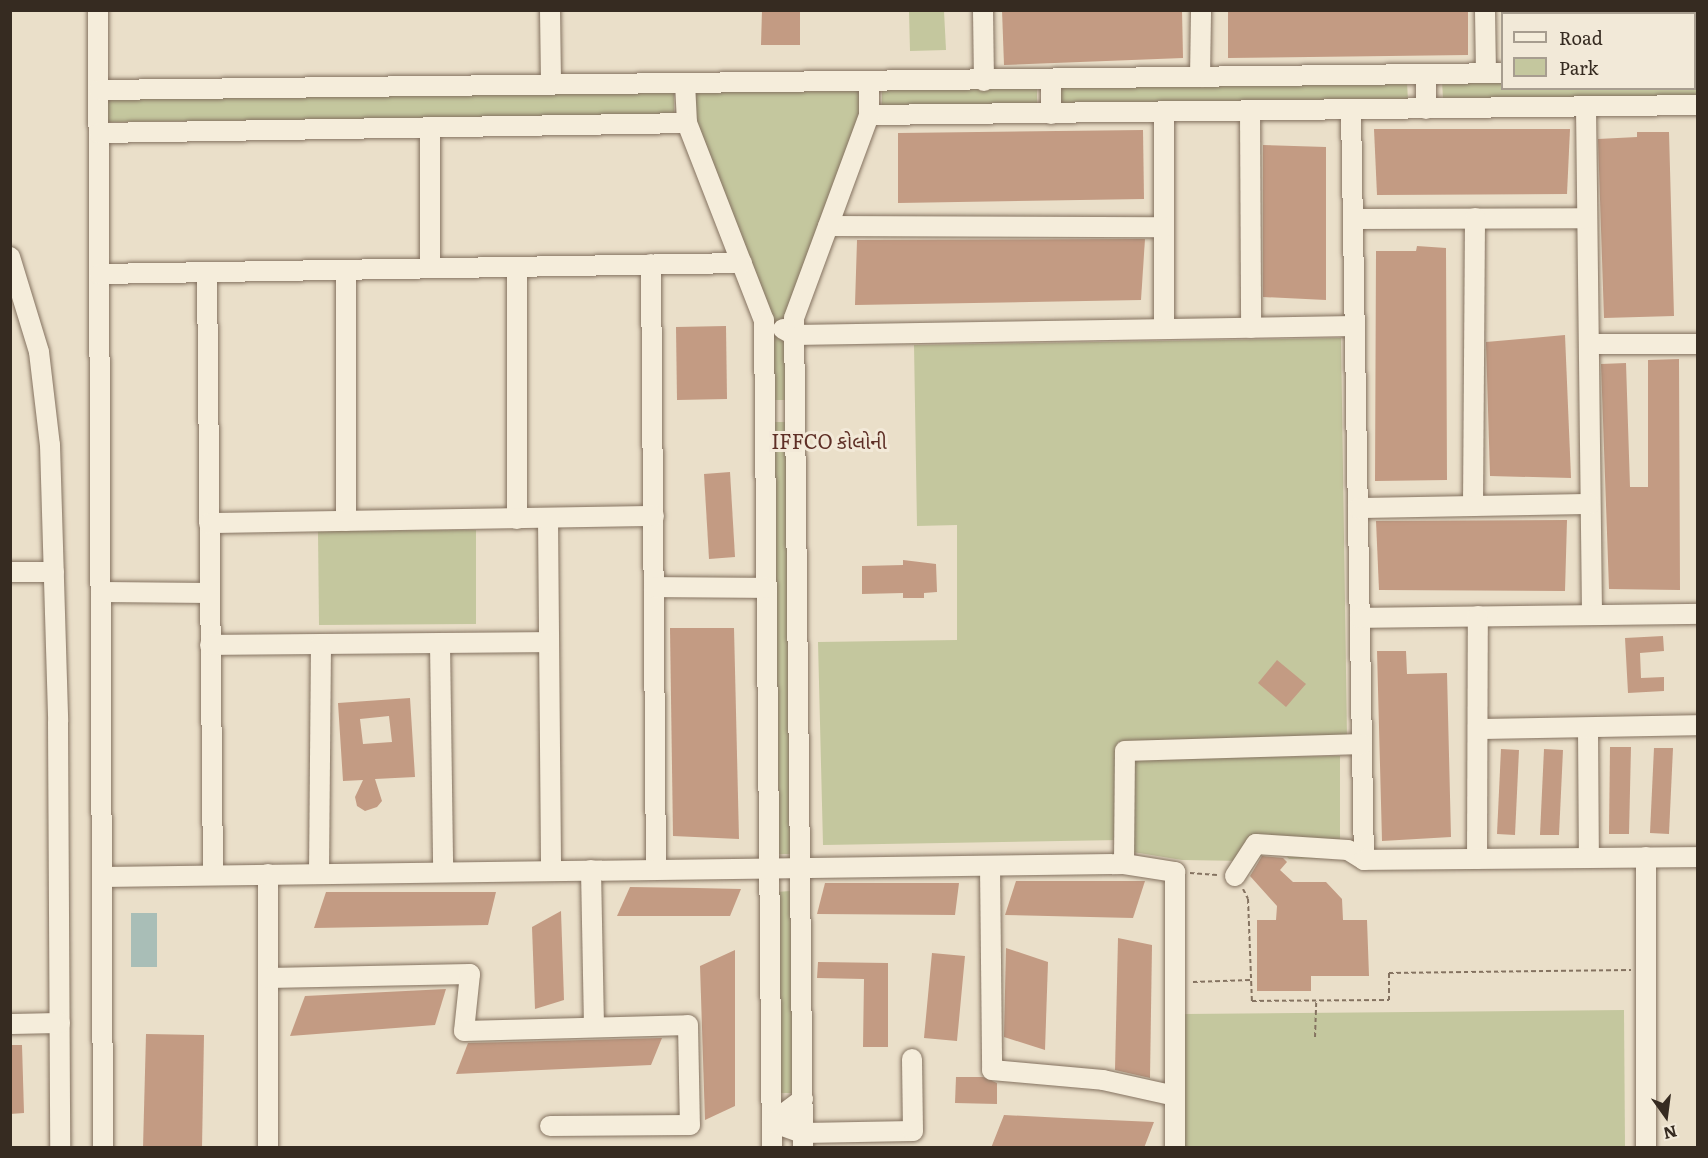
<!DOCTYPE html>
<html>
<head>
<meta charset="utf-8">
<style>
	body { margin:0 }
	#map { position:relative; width:1708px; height:1158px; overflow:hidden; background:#eadfc9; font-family:Literata,"Noto Sans Gujarati",serif }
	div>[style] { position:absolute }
	.green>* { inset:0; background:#c4c79e }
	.water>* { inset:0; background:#a9beb7 }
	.building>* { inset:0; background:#c39b83 }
	.path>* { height:2px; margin-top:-1px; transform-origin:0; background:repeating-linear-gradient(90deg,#847260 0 4.5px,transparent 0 7.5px) }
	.roads { filter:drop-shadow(0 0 2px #847260) drop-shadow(0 0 2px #847260) }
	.minor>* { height:20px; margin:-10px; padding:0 10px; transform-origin:10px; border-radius:10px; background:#f5eddb }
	span { translate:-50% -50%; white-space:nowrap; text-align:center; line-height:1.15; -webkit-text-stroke:6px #f2e9d8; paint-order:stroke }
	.quarter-label { font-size:20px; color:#5e2f26 }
	.frame { position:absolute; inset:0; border:12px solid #362b21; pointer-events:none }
	.legend { position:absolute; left:1501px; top:12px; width:195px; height:78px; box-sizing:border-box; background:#f2e9d8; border:2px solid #a79d8f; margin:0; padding:8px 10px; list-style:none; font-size:18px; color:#362b21 }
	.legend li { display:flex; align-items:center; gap:12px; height:30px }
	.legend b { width:30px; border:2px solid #a79d8f }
	.north { position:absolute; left:1636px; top:1086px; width:60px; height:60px; -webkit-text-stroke:4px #f2e9d8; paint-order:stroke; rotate:166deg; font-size:16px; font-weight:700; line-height:24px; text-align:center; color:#362b21 }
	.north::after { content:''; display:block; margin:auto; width:21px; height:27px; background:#362b21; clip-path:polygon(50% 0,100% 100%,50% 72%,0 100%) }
</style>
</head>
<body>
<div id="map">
	<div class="green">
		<div style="clip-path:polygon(909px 11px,944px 11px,946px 50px,910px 51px)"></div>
		<div style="clip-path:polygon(1695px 77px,1697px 96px,1443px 99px,1442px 81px,1502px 80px,1502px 88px,1694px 88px)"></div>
		<div style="clip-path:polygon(1407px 82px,1408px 101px,1060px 105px,1060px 86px)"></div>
		<div style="clip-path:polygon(1037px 87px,1037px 107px,882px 106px,882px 88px)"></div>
		<div style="clip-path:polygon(860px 91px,859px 115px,788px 312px,789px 400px,772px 400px,770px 312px,694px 118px,693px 92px)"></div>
		<div style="clip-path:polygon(674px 92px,674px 116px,105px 122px,105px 98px)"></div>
		<div style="clip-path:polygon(1341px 338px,1347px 738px,1118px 742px,1119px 840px,823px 845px,818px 642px,957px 640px,957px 525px,917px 526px,914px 345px)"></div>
		<div style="clip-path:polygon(774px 422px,787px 422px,793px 854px,779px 854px)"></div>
		<div style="clip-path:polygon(476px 530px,476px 624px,319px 625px,318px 531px)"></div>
		<div style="clip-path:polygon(1340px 756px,1340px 858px,1289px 859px,1272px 839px,1247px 861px,1182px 860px,1133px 852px,1130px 758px)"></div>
		<div style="clip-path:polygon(790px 891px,794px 1093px,781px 1093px,777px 892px)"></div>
		<div style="clip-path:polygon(1624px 1010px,1625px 1147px,1185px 1147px,1184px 1014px)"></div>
	</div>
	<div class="water">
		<div style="clip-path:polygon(131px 913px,157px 913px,157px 967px,131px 967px)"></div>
	</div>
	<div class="building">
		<div style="clip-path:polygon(762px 10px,800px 10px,800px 45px,761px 45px)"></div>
		<div style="clip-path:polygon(1002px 10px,1182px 10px,1183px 58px,1004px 65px)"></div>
		<div style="clip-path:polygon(1228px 10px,1468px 10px,1468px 55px,1228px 58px)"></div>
		<div style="clip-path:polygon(1374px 129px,1570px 129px,1567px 194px,1377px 195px)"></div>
		<div style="clip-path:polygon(1143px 130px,1144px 199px,898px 203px,898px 133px)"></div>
		<div style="clip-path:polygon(1637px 132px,1669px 132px,1674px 316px,1604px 318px,1598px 139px,1637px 137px)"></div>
		<div style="clip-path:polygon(1263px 145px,1326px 147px,1326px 300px,1263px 297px)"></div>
		<div style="clip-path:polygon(1145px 239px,1141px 300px,855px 305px,857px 240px)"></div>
		<div style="clip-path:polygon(1417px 246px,1446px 248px,1447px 480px,1375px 481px,1376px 251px,1416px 251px)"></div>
		<div style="clip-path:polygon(726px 326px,727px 399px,677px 400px,676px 327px)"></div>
		<div style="clip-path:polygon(1565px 335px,1571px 478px,1490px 476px,1486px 342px)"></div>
		<div style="clip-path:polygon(1679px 359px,1680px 590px,1609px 589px,1601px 364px,1626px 363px,1630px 487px,1648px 487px,1648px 360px)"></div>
		<div style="clip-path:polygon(730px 472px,735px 557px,709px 559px,704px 474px)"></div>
		<div style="clip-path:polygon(1567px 520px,1565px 591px,1379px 590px,1376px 521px)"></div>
		<div style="clip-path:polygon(903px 560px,936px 564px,937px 592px,924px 593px,924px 598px,903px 598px,903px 593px,862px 594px,862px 566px,903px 565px)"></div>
		<div style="clip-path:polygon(670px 628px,734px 628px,739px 839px,673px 836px)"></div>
		<div style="clip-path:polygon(1663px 636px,1664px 651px,1640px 653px,1641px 678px,1664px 677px,1664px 691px,1628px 693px,1625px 638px)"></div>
		<div style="clip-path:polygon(1377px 651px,1406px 651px,1407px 674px,1447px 673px,1451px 837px,1382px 841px)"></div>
		<div style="clip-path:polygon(1277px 660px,1306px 684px,1286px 707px,1258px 683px)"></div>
		<div style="clip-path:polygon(evenodd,410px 698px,415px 777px,375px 779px,382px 801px,377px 807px,365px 811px,357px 806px,355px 797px,363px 780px,343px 781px,338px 703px,410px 698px,389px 716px,392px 742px,363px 744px,360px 719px,389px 716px)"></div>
		<div style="clip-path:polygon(1610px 747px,1631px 747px,1629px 834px,1609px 834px)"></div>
		<div style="clip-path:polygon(1654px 748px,1673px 748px,1669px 834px,1650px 833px)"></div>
		<div style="clip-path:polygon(1501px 749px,1519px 750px,1515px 835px,1497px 834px)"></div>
		<div style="clip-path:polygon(1544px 749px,1563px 750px,1559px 835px,1540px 835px)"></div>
		<div style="clip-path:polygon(1262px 856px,1283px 858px,1287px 862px,1280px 870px,1293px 882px,1326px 882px,1342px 899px,1343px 920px,1367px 920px,1369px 976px,1311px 976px,1311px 991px,1257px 991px,1257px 920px,1276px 920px,1277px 906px,1250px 876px)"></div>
		<div style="clip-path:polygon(1016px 881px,1145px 881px,1133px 918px,1005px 915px)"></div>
		<div style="clip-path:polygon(825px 883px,959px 883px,955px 915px,817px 914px)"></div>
		<div style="clip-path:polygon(630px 887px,696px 888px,741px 889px,730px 916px,617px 916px)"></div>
		<div style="clip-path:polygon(326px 892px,496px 892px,488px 925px,314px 928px)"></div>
		<div style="clip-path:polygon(561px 911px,564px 1000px,535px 1009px,532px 927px)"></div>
		<div style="clip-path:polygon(1118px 938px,1152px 945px,1150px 1078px,1115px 1070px)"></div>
		<div style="clip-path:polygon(1006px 948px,1048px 962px,1045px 1050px,1004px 1037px)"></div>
		<div style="clip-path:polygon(735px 950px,735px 1106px,705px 1120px,700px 966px)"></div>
		<div style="clip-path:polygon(932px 953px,965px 956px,957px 1041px,924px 1038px)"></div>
		<div style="clip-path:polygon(818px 962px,888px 963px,888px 1047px,863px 1047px,864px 979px,817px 978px)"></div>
		<div style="clip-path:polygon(446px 989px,435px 1025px,290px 1036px,305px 996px)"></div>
		<div style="clip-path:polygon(146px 1034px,204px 1035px,202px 1148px,143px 1148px)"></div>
		<div style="clip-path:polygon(662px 1038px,651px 1065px,456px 1074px,468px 1043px)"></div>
		<div style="clip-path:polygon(10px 1045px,22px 1045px,24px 1113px,10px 1114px)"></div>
		<div style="clip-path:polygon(956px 1077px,983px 1077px,997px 1083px,997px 1104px,955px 1103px)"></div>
		<div style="clip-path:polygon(1004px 1115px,1064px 1118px,1154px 1122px,1144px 1148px,991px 1148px)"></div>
	</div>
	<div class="path">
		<div style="left:1190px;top:873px;width:27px;rotate:4deg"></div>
		<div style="left:1243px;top:889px;width:11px;rotate:63deg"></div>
		<div style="left:1248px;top:899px;width:102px;rotate:87.8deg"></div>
		<div style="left:1252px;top:1001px;width:137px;rotate:-0.4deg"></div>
		<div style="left:1389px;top:1000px;width:27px;rotate:-90deg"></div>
		<div style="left:1389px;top:973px;width:242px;rotate:-0.7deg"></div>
		<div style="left:1193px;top:982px;width:57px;rotate:-2deg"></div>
		<div style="left:1315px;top:1037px;width:37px;rotate:-88deg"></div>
	</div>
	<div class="roads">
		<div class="minor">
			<div style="left:98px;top:10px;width:1138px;rotate:89.75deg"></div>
			<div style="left:550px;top:10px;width:74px;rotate:89.2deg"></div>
			<div style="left:983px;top:10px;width:71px;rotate:89.2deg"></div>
			<div style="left:1485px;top:10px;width:63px;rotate:89.1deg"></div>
			<div style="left:1694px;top:70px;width:4px"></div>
			<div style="left:1426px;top:74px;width:35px;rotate:90deg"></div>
			<div style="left:1200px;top:77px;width:67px;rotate:-89.1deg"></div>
			<div style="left:685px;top:83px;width:40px;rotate:87.1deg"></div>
			<div style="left:687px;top:123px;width:212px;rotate:68.7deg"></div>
			<div style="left:764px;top:320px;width:828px;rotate:89.45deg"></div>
			<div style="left:99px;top:90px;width:1403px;rotate:-0.69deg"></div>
			<div style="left:1586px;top:107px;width:508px;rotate:89.32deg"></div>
			<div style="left:1351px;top:111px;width:749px;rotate:89.01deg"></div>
			<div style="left:1250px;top:112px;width:216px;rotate:89.7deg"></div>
			<div style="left:1164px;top:113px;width:216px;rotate:90deg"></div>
			<div style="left:1051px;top:114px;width:34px;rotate:-90deg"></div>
			<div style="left:869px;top:115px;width:829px;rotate:-0.69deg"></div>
			<div style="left:430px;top:127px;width:141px;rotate:90deg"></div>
			<div style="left:99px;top:133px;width:588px;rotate:-0.97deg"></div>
			<div style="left:1353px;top:219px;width:234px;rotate:-0.2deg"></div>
			<div style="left:828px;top:226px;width:336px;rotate:0.2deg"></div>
			<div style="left:10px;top:257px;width:99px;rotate:73deg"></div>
			<div style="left:39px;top:352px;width:94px;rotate:83.3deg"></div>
			<div style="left:50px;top:445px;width:277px;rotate:88.3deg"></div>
			<div style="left:58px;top:722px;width:426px;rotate:89.7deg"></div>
			<div style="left:651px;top:264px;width:605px;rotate:89.53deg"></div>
			<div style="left:517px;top:267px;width:252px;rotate:90deg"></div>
			<div style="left:346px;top:270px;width:251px;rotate:90deg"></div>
			<div style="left:207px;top:272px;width:603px;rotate:89.43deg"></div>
			<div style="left:99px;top:274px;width:643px;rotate:-0.98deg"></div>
			<div style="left:783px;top:329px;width:13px;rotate:29deg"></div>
			<div style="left:794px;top:335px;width:561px;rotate:-0.92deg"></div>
			<div style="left:1589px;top:344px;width:109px"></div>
			<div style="left:1473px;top:506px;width:288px;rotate:-89.6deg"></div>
			<div style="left:1358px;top:508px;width:232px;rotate:-1deg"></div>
			<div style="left:548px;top:518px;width:353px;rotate:89.5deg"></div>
			<div style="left:209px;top:523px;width:445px;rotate:-0.9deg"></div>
			<div style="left:10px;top:572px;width:44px"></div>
			<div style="left:654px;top:587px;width:113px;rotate:0.5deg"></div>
			<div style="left:101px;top:592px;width:109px;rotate:0.5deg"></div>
			<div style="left:1360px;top:618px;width:338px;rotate:-0.7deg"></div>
			<div style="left:440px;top:643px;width:229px;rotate:89.2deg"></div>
			<div style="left:210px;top:645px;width:339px;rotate:-0.5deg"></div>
			<div style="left:1588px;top:728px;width:130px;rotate:89.6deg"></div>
			<div style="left:1478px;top:729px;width:220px;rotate:-1deg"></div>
			<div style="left:1646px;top:857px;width:291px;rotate:90deg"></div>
			<div style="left:1477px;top:859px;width:243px;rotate:-89.8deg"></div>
			<div style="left:1124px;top:864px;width:113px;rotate:-89.5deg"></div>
			<div style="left:1125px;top:751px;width:237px;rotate:-1.7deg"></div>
			<div style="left:990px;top:866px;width:204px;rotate:89.4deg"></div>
			<div style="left:992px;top:1070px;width:111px;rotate:5.1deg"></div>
			<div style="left:1103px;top:1080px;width:74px;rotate:12.5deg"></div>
			<div style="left:591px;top:870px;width:157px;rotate:88.9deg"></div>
			<div style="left:268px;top:874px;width:274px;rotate:90deg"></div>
			<div style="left:319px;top:874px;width:230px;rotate:-89.5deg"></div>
			<div style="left:1235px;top:876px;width:38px;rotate:-57deg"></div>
			<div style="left:1256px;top:844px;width:92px;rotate:3.7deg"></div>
			<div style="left:1348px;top:850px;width:19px;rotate:32deg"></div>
			<div style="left:1364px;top:860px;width:334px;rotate:-0.5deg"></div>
			<div style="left:102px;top:877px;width:1022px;rotate:-0.73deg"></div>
			<div style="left:1124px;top:864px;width:52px;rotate:8.9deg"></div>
			<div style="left:1175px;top:872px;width:276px;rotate:90deg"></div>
			<div style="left:268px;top:978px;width:202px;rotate:-1.1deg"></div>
			<div style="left:470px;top:974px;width:57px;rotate:96deg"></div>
			<div style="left:464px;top:1031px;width:224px;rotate:-1.5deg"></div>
			<div style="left:688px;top:1025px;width:100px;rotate:88.9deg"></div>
			<div style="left:690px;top:1125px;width:140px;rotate:179.6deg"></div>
			<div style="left:10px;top:1024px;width:50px;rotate:-1.1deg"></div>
			<div style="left:803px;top:1099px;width:39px;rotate:143deg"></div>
			<div style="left:772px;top:1122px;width:33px;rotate:20deg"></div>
			<div style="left:803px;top:1133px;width:110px;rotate:-1deg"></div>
			<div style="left:913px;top:1131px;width:72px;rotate:-90.8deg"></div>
			<div style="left:803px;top:1148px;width:830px;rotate:-90.62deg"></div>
			<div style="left:794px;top:318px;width:216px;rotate:-69.7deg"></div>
			<div style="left:869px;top:115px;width:32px;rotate:-90deg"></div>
		</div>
	</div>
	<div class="quarter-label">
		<span style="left:829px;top:440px">IFFCO કોલોની</span>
	</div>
	<div class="frame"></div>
	<ul class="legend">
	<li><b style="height:8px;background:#f5eddb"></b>Road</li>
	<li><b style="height:16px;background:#c4c79e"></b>Park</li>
	</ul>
	<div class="north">N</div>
</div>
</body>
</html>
